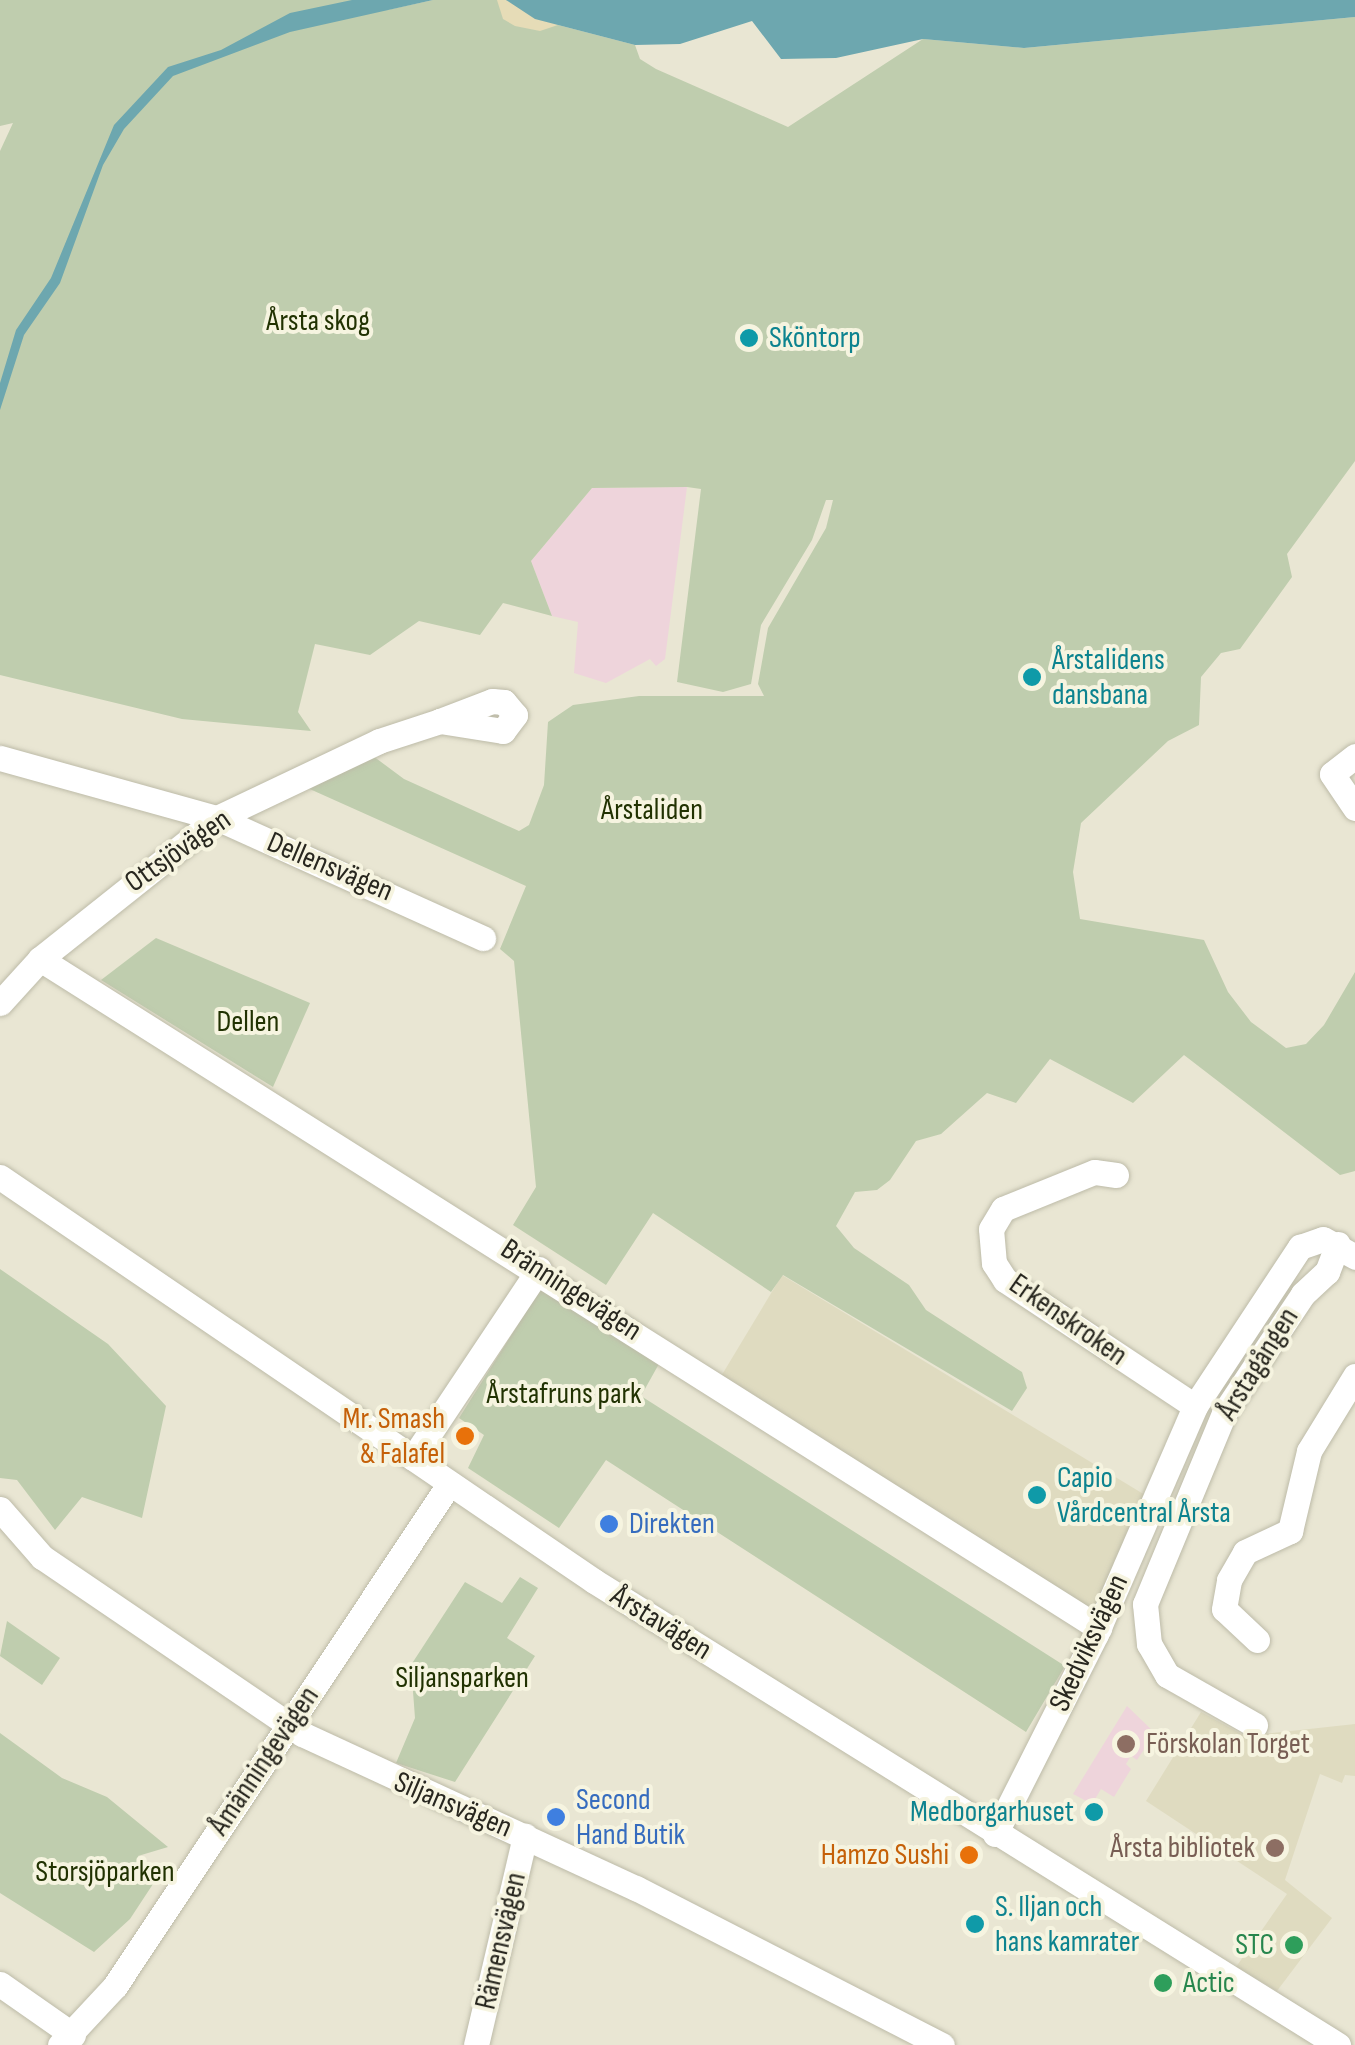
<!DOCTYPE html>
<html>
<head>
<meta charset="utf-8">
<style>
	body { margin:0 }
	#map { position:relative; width:1355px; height:2045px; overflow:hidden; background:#e9e6d3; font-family:"Sofia Sans Condensed",sans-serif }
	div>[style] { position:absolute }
	.built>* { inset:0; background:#dfdbc0 }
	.education>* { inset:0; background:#eed4db }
	.green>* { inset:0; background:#bfcdae }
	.sand>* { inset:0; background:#e6dcb7 }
	.water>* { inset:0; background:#6da7af }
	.roads { filter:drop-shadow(0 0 2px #bdbba8) drop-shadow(0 0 2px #bdbba8) }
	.minor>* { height:25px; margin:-12.5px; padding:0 12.5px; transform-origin:12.5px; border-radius:12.5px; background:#fff }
	.dots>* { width:28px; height:28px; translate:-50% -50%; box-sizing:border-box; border:5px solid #f6f4e0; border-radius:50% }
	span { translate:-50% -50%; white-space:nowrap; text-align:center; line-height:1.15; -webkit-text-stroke:8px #f6f4e0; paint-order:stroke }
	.park-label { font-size:30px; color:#213202 }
	.culture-label { font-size:30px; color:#0d838f }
	.left { translate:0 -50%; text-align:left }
	.right { translate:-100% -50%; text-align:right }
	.street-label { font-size:30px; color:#28271f }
	.food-label { font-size:30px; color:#c56008 }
	.shop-label { font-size:30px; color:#366cbe }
	.education-label { font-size:30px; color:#785e54 }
	.leisure-label { font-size:30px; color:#27864d }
</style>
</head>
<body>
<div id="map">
	<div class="built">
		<div style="clip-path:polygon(782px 1275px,1150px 1498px,1098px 1625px,717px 1383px)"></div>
		<div style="clip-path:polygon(1201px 1712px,1245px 1736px,1355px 1724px,1355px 1776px,1345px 1775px,1342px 1783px,1320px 1774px,1285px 1880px,1332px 1918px,1277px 1991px,1236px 1967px,1287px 1894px,1146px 1801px)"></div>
	</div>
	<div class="education">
		<div style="clip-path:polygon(687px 487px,665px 659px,656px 666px,650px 659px,606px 683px,574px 673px,578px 622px,552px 616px,531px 561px,592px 488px)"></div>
		<div style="clip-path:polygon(1127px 1706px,1155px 1733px,1137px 1760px,1131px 1756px,1126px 1764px,1131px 1769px,1114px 1797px,1101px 1789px,1092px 1804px,1073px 1794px)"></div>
	</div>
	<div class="green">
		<div style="clip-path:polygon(0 0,384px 0,387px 10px,433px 0,506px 0,535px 19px,635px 45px,640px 59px,656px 69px,788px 127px,923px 39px,1024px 48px,1355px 17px,1355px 461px,1287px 554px,1292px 577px,1240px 649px,1221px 653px,1201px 677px,1199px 725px,1168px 741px,1081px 823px,1073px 872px,1080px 919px,1204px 940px,1228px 992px,1251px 1022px,1286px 1048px,1306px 1044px,1324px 1025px,1355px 972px,1355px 1171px,1340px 1175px,1184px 1055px,1133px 1103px,1050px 1059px,1016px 1103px,987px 1093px,941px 1134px,916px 1141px,890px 1180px,877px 1190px,855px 1192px,836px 1226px,854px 1248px,909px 1285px,926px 1310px,1022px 1372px,1027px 1388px,1012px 1411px,783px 1275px,771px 1292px,653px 1213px,606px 1285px,513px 1225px,536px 1187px,514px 961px,500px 949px,526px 886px,303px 786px,373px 756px,404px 779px,519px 831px,529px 825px,544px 785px,548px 722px,573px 705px,639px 696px,764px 696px,758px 684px,768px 628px,826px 528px,833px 500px,826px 500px,812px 540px,761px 625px,751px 684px,723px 692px,677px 682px,701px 489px,687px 487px,592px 488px,531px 561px,552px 616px,503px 603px,480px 635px,419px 621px,370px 655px,315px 644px,298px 712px,311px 731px,182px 719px,0 675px,0 151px,13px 123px,0 126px)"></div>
		<div style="clip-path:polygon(156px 938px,310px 1003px,273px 1087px,101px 980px)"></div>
		<div style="clip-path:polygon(0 1269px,108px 1344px,166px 1406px,142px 1518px,82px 1497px,55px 1530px,17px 1480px,0 1478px)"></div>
		<div style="clip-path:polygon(543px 1285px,660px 1362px,641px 1396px,1065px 1666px,1026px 1732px,606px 1460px,559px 1528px,468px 1468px,484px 1435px,459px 1418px)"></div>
		<div style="clip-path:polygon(520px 1577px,538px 1588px,507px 1638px,535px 1656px,455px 1782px,396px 1763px,415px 1718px,411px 1665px,465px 1582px,502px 1603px)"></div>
		<div style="clip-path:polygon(7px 1621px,60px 1658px,42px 1685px,0 1656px)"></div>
		<div style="clip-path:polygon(0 1733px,62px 1778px,107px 1797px,168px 1847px,138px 1856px,153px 1884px,130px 1919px,94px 1952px,0 1893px)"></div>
	</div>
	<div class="sand">
		<div style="clip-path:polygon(497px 0,506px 0,558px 25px,540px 31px,515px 26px,503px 19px)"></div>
	</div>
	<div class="water">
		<div style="clip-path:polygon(352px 0,433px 0,290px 32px,173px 76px,124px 129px,103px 165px,60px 283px,24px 335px,0 410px,0 383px,16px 330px,51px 278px,114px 125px,168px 67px,221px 50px,290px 13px)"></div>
		<div style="clip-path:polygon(506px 0,1355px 0,1355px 17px,1024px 48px,923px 39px,836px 58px,781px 59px,752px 21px,680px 44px,635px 45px,535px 19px)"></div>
	</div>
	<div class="roads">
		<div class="minor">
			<div style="left:492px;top:701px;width:12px;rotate:5deg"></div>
			<div style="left:504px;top:702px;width:17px;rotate:50deg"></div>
			<div style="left:515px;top:715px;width:20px;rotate:127deg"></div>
			<div style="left:503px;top:731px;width:64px;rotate:-171deg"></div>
			<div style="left:440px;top:721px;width:56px;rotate:-21deg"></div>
			<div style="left:1355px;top:756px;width:29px;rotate:142deg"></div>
			<div style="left:1332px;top:774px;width:41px;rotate:55.9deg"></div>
			<div style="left:0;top:758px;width:225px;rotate:15.5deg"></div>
			<div style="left:217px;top:818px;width:292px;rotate:24.3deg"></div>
			<div style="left:40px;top:959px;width:1253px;rotate:32.28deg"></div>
			<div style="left:0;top:1003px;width:59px;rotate:-47.7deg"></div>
			<div style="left:40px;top:959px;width:226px;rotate:-38.5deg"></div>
			<div style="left:217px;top:818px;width:179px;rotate:-25.4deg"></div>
			<div style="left:379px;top:741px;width:64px;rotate:-18.2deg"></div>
			<div style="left:1116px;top:1175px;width:22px;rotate:-172deg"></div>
			<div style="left:1094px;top:1172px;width:98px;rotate:157.9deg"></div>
			<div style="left:1003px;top:1209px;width:23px;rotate:121deg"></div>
			<div style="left:991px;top:1229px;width:34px;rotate:85deg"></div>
			<div style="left:994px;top:1263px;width:20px;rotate:57deg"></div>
			<div style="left:1005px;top:1280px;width:228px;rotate:33.6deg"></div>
			<div style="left:0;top:1177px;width:718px;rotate:34.22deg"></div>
			<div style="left:594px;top:1581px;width:877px;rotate:31.95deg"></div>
			<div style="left:413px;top:1458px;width:227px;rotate:-56.3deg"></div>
			<div style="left:0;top:1509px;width:64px;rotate:48.8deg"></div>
			<div style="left:42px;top:1557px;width:315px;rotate:34.2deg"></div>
			<div style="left:302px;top:1734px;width:368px;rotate:24.8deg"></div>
			<div style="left:636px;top:1888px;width:344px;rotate:27.2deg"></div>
			<div style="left:1257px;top:1640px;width:45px;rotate:-136.8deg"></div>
			<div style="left:1224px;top:1609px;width:29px;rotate:-80deg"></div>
			<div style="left:1229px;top:1580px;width:32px;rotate:-60deg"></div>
			<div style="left:1245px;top:1552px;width:50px;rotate:-25deg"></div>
			<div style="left:1290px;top:1531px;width:82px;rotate:-76.6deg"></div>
			<div style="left:1309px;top:1451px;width:88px;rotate:-58.5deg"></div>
			<div style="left:1255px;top:1725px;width:101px;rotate:-150.4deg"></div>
			<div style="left:1167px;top:1675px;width:36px;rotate:-120deg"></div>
			<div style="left:1149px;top:1644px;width:40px;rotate:-95.7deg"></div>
			<div style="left:1145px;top:1604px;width:207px;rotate:-67.5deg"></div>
			<div style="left:1224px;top:1413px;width:143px;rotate:-56.4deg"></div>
			<div style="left:1303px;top:1294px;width:33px;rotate:-43deg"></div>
			<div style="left:1327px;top:1272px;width:30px;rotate:-69deg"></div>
			<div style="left:995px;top:1834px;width:224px;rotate:-63.2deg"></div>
			<div style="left:1096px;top:1634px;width:249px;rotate:-66.5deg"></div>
			<div style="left:1195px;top:1406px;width:191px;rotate:-56.6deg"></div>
			<div style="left:1300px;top:1247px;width:24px;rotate:-19deg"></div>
			<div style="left:1323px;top:1239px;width:37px;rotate:29deg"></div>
			<div style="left:0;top:1984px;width:89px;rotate:34.9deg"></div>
			<div style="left:60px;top:2045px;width:81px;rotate:-47deg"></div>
			<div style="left:115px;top:1986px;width:604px;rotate:-56.34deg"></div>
			<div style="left:476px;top:2045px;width:215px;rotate:-76.8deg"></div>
		</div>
	</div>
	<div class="dots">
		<div style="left:749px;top:338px;background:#0f9aa8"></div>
		<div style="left:1032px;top:677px;background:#0f9aa8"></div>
		<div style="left:465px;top:1436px;background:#e8710a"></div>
		<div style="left:1037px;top:1495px;background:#0f9aa8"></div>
		<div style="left:609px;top:1524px;background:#3f7fe0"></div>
		<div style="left:1126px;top:1744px;background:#8d6e63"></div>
		<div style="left:1094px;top:1812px;background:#0f9aa8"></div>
		<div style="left:556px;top:1817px;background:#3f7fe0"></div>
		<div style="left:1275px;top:1848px;background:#8d6e63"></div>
		<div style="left:969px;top:1855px;background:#e8710a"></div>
		<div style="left:975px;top:1924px;background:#0f9aa8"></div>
		<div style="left:1294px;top:1945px;background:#2e9e5b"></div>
		<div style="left:1163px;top:1983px;background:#2e9e5b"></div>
	</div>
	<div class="park-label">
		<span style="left:318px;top:321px">Årsta skog</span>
		<span style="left:652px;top:810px">Årstaliden</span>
		<span style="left:248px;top:1022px">Dellen</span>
		<span style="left:564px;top:1394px">Årstafruns park</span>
		<span style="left:462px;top:1678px">Siljansparken</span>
		<span style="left:105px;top:1872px">Storsjöparken</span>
	</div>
	<div class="culture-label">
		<span class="left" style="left:769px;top:338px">Sköntorp</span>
		<span class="left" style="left:1052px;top:677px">Årstalidens<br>dansbana</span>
		<span class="left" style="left:1057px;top:1495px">Capio<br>Vårdcentral Årsta</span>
		<span class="right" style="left:1074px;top:1812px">Medborgarhuset</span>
		<span class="left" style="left:995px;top:1924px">S. Iljan och<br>hans kamrater</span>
	</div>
	<div class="street-label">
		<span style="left:178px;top:851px;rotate:-35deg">Ottsjövägen</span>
		<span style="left:330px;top:867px;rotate:23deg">Dellensvägen</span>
		<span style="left:571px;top:1290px;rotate:33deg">Bränningevägen</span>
		<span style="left:1068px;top:1320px;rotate:35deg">Erkenskroken</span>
		<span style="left:1258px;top:1364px;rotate:-58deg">Årstagången</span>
		<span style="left:661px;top:1623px;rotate:32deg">Årstavägen</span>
		<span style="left:1089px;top:1643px;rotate:-65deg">Skedviksvägen</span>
		<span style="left:264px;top:1761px;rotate:-56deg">Åmänningevägen</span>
		<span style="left:453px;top:1805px;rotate:23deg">Siljansvägen</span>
		<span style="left:501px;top:1941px;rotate:-77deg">Rämensvägen</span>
	</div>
	<div class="food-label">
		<span class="right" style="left:445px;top:1436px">Mr. Smash<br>&amp; Falafel</span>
		<span class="right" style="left:949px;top:1855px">Hamzo Sushi</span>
	</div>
	<div class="shop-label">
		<span class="left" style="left:629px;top:1524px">Direkten</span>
		<span class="left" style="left:576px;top:1817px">Second<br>Hand Butik</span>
	</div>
	<div class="education-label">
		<span class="left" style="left:1146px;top:1744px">Förskolan Torget</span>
		<span class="right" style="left:1255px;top:1848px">Årsta bibliotek</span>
	</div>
	<div class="leisure-label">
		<span class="right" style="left:1274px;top:1945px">STC</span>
		<span class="left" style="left:1183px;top:1983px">Actic</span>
	</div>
</div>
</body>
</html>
